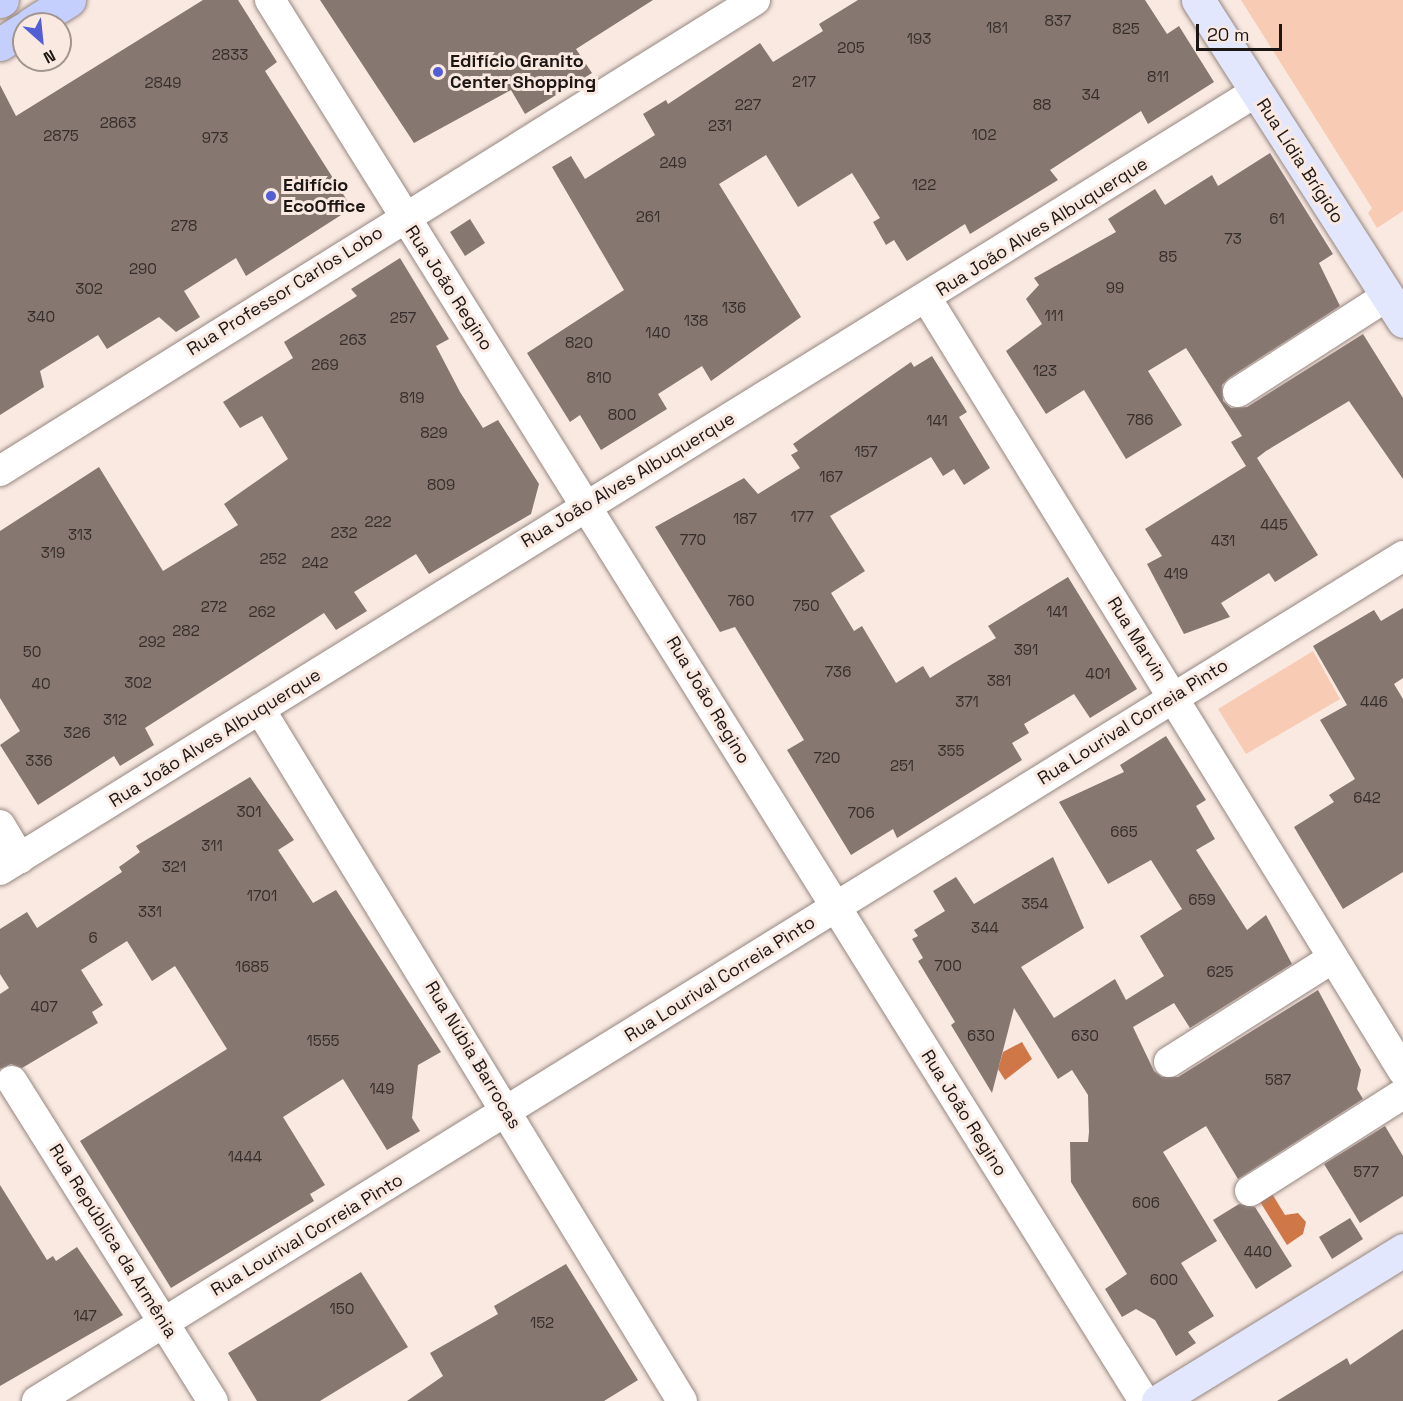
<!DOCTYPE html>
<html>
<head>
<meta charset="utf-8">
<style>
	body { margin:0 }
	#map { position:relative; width:1403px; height:1401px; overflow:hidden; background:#f9e9e1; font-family:"Space Grotesk",sans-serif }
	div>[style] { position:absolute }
	.green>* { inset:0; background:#f8cbb5 }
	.water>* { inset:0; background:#cf7746 }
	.building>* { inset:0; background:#867770 }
	.roads { filter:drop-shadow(0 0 2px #968780) drop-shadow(0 0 2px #968780) }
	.street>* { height:30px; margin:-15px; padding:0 15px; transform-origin:15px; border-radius:15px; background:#fff }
	.secondary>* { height:33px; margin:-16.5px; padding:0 16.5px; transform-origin:16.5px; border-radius:16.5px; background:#e2e7fe }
	.primary>* { height:33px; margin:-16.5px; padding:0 16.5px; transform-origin:16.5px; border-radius:16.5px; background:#c5cffd }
	.dots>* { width:16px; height:16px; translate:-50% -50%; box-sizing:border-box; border:3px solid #f9e9e1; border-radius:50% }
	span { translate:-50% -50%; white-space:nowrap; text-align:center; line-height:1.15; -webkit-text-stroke:6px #f9e9e1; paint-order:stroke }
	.number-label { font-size:15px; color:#362e2b }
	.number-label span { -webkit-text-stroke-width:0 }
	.poi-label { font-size:18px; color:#1c1614; font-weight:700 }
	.left { translate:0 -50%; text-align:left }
	.street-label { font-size:18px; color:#1c1614 }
	.north { position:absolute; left:12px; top:12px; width:60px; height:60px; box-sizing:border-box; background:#f9e9e1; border:2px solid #a1958f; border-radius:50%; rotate:153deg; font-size:16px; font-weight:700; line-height:24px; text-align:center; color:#1c1614 }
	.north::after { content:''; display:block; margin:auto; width:21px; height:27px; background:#525ed4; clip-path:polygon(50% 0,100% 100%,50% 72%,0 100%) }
	.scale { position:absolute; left:1196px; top:24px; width:86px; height:27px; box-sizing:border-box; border:3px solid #1c1614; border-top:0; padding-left:8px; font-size:18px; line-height:21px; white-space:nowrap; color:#1c1614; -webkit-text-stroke:4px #f9e9e1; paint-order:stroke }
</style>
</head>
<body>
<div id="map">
	<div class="green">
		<div style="clip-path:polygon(1241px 0,1403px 0,1403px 211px,1377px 228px,1368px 213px,1372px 208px)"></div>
		<div style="clip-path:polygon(1313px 651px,1340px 699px,1246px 754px,1218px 709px)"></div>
	</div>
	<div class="water">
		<div style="clip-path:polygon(1022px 1042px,1032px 1059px,1005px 1080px,998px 1069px,1003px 1052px)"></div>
		<div style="clip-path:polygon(1271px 1192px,1285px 1215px,1298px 1213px,1306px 1222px,1303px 1234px,1287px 1245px,1259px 1200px)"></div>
	</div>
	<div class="building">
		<div style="clip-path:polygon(203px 0,238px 0,277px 62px,265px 71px,352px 208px,246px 276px,236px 258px,184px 291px,200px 317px,176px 332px,159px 317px,107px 349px,98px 335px,40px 371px,44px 387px,0 415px,0 85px,16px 116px)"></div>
		<div style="clip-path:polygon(320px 0,653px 0,576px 49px,592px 73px,525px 114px,511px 90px,414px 143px)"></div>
		<div style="clip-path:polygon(858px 0,1145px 0,1167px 34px,1179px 26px,1214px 82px,1148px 124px,1141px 111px,1050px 170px,1058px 180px,970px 234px,965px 224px,907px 261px,894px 240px,886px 245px,873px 222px,880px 218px,852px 173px,798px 207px,766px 155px,719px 184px,801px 317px,711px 381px,702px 366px,658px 394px,667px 409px,601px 450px,580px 415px,570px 422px,527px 353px,624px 290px,552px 167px,571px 156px,585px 179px,655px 135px,643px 114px,666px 100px,668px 104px,760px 43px,773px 62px,823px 31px,819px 24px)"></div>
		<div style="clip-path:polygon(1270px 153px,1333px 254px,1319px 263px,1340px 306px,1229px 378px,1222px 385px,1223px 401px,1231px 408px,1247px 407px,1363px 334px,1403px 398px,1403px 479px,1349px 401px,1266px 451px,1257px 458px,1318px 555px,1275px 582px,1269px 573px,1221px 603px,1230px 617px,1184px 634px,1147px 564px,1162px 556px,1145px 529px,1246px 466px,1231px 442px,1242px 436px,1186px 348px,1148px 371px,1182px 425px,1126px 459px,1084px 390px,1046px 414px,1006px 351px,1042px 324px,1026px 299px,1039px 285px,1034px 278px,1116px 232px,1108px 219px,1155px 189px,1165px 205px,1212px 175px,1218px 186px)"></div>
		<div style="clip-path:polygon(470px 219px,485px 243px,465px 256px,450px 232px)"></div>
		<div style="clip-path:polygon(400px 258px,449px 339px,436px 346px,460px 392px,483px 428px,498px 420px,539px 484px,531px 514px,429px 574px,416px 554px,354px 592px,367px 611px,336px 630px,324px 613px,145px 728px,154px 745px,120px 766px,114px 756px,38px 805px,0 745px,20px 731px,0 698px,0 531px,99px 467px,163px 571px,238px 525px,224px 504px,288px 459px,262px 416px,240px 428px,223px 402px,293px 358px,284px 342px,357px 296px,351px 289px)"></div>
		<div style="clip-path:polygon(932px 356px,967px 412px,959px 417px,990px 468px,964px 485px,954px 469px,943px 476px,931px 457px,830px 516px,865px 571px,831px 593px,854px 631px,862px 626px,896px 683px,923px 666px,930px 678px,954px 663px,996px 638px,988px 626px,1068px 577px,1137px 689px,1090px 718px,1074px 694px,1024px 724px,1029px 733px,1012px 743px,1022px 760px,897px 838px,893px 829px,851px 855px,787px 750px,804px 740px,735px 627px,720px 632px,655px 527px,744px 478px,758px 494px,800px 468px,791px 455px,798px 451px,793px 444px,911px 362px,914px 367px)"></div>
		<div style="clip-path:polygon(1403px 608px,1403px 678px,1394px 684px,1403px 699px,1403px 872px,1343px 909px,1294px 827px,1334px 802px,1329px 795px,1355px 779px,1320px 720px,1347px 705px,1313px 646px,1374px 610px,1381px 621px)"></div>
		<div style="clip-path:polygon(1166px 736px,1206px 800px,1196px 806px,1215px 839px,1196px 850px,1247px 930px,1266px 915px,1292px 964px,1190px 1028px,1174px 1003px,1133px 1027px,1154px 1071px,1162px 1077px,1178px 1077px,1318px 990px,1361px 1070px,1357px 1089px,1363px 1099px,1238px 1179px,1206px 1126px,1163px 1152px,1217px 1241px,1181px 1263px,1214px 1316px,1188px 1332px,1196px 1343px,1176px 1356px,1155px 1320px,1136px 1309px,1122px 1317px,1105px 1289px,1127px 1274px,1071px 1182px,1070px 1142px,1088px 1142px,1089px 1132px,1088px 1095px,1072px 1070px,1058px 1079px,1014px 1008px,992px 1093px,951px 1025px,955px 1022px,918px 961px,923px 958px,912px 939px,918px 936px,914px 930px,945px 911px,933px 891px,956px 877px,974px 904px,1053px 857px,1084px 928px,1021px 967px,1054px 1018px,1115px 979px,1126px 1000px,1164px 976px,1140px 936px,1182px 909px,1151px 860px,1108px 884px,1059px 802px,1124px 772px,1120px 765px)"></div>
		<div style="clip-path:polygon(250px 777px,294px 840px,278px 850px,313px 903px,336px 890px,441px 1052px,418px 1065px,412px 1118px,420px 1131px,387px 1150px,343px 1079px,283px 1117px,325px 1185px,310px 1194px,314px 1201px,171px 1288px,80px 1141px,227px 1049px,175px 966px,152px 981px,127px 941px,81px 970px,103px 1005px,92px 1012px,98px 1023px,22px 1068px,11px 1064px,0 1069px,0 994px,9px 988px,0 974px,0 929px,27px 912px,37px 928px,122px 872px,119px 867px,140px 852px,136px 846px)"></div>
		<div style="clip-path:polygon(1385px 1126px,1403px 1156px,1403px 1196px,1360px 1223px,1324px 1164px)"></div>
		<div style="clip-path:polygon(0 1185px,47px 1260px,53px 1256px,56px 1261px,77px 1247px,123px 1315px,0 1386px)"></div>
		<div style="clip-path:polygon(1239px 1204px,1255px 1207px,1292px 1266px,1256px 1289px,1213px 1220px)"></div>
		<div style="clip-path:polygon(1350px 1218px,1363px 1239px,1332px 1259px,1319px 1237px)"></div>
		<div style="clip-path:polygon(566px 1264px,638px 1380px,604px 1401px,407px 1401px,443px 1376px,430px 1353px,498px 1314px,494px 1306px)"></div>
		<div style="clip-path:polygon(361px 1272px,408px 1347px,320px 1401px,257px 1401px,228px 1353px)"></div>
		<div style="clip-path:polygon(1403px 1329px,1403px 1401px,1277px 1401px,1347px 1358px,1350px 1365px)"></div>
	</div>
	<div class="roads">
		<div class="street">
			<div style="left:270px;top:0;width:1651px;rotate:58.04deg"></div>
			<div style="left:927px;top:299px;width:907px;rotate:58.34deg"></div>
			<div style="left:1238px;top:392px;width:177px;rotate:-32.8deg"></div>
			<div style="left:0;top:471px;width:890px;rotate:-31.96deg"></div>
			<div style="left:261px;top:711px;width:808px;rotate:58.61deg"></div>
			<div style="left:0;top:825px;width:39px;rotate:59deg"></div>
			<div style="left:0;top:870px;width:1477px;rotate:-31.78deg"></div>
			<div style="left:1169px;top:1062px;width:194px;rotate:-32.4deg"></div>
			<div style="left:12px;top:1081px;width:378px;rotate:57.9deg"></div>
			<div style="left:1250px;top:1191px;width:181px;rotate:-32.4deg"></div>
			<div style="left:37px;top:1401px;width:1606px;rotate:-31.74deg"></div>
		</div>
		<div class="secondary">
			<div style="left:1198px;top:0;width:381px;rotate:57.4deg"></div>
			<div style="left:1158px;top:1401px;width:288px;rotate:-31.6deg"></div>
		</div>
		<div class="primary">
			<div style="left:0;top:1px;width:2px;rotate:-27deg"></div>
			<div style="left:31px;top:24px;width:45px;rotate:-32.3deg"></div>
			<div style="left:0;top:44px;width:28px;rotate:-32deg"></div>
		</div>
	</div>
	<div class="dots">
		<div style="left:438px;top:72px;background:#525ed4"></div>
		<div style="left:271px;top:196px;background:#525ed4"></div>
	</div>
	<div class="number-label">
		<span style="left:1058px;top:21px">837</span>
		<span style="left:997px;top:28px">181</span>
		<span style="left:1126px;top:29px">825</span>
		<span style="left:919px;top:39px">193</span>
		<span style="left:851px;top:48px">205</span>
		<span style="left:230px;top:55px">2833</span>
		<span style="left:1158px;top:77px">811</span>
		<span style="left:804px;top:82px">217</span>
		<span style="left:163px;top:83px">2849</span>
		<span style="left:1091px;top:95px">34</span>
		<span style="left:748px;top:105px">227</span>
		<span style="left:1042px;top:105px">88</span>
		<span style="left:118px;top:123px">2863</span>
		<span style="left:720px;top:126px">231</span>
		<span style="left:984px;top:135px">102</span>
		<span style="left:61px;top:136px">2875</span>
		<span style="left:215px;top:138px">973</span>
		<span style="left:673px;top:163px">249</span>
		<span style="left:924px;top:185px">122</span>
		<span style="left:648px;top:217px">261</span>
		<span style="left:1277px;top:219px">61</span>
		<span style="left:184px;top:226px">278</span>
		<span style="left:1233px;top:239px">73</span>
		<span style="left:1168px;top:257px">85</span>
		<span style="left:143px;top:269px">290</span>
		<span style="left:1115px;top:288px">99</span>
		<span style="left:89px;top:289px">302</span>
		<span style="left:734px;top:308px">136</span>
		<span style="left:1054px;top:316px">111</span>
		<span style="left:41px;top:317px">340</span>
		<span style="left:403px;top:318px">257</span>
		<span style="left:696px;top:321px">138</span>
		<span style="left:658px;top:333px">140</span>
		<span style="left:353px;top:340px">263</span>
		<span style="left:579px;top:343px">820</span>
		<span style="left:325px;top:365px">269</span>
		<span style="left:1045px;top:371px">123</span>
		<span style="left:599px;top:378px">810</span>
		<span style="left:412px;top:398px">819</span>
		<span style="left:622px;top:415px">800</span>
		<span style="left:1140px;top:420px">786</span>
		<span style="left:937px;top:421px">141</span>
		<span style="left:434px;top:433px">829</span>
		<span style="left:866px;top:452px">157</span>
		<span style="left:831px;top:477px">167</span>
		<span style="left:441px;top:485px">809</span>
		<span style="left:802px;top:517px">177</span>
		<span style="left:745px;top:519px">187</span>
		<span style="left:378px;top:522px">222</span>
		<span style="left:1274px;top:525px">445</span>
		<span style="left:344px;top:533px">232</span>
		<span style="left:80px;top:535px">313</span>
		<span style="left:693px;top:540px">770</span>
		<span style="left:1223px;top:541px">431</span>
		<span style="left:53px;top:553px">319</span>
		<span style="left:273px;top:559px">252</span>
		<span style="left:315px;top:563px">242</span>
		<span style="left:1176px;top:574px">419</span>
		<span style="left:741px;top:601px">760</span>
		<span style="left:806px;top:606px">750</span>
		<span style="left:214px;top:607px">272</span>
		<span style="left:262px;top:612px">262</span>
		<span style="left:1057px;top:612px">141</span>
		<span style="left:186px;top:631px">282</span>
		<span style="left:152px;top:642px">292</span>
		<span style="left:1026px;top:650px">391</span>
		<span style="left:32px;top:652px">50</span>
		<span style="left:838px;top:672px">736</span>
		<span style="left:1098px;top:674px">401</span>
		<span style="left:999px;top:681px">381</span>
		<span style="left:138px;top:683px">302</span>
		<span style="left:41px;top:684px">40</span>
		<span style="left:967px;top:702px">371</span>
		<span style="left:1374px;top:702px">446</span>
		<span style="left:115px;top:720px">312</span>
		<span style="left:77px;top:733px">326</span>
		<span style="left:951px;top:751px">355</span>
		<span style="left:827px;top:758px">720</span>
		<span style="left:39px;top:761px">336</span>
		<span style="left:902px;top:766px">251</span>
		<span style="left:1367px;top:798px">642</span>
		<span style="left:249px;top:812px">301</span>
		<span style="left:861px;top:813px">706</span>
		<span style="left:1124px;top:832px">665</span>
		<span style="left:212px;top:846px">311</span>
		<span style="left:174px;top:867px">321</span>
		<span style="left:262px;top:896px">1701</span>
		<span style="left:1202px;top:900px">659</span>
		<span style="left:1035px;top:904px">354</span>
		<span style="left:150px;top:912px">331</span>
		<span style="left:985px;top:928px">344</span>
		<span style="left:93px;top:938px">6</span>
		<span style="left:948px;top:966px">700</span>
		<span style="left:252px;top:967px">1685</span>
		<span style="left:1220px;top:972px">625</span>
		<span style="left:44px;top:1007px">407</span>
		<span style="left:981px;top:1036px">630</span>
		<span style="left:1085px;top:1036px">630</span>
		<span style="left:323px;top:1041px">1555</span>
		<span style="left:1278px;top:1080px">587</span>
		<span style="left:382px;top:1089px">149</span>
		<span style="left:245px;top:1157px">1444</span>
		<span style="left:1366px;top:1172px">577</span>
		<span style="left:1146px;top:1203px">606</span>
		<span style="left:1258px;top:1252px">440</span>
		<span style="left:1164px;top:1280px">600</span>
		<span style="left:342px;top:1309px">150</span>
		<span style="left:85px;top:1316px">147</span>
		<span style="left:542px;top:1323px">152</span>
	</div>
	<div class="poi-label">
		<span class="left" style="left:450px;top:72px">Edifício Granito<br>Center Shopping</span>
		<span class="left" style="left:283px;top:196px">Edifício<br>EcoOffice</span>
	</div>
	<div class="street-label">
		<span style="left:1300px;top:161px;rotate:57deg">Rua Lídia Brígido</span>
		<span style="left:1042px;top:227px;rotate:-32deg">Rua João Alves Albuquerque</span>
		<span style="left:449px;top:288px;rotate:57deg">Rua João Regino</span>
		<span style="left:285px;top:291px;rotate:-32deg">Rua Professor Carlos Lobo</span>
		<span style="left:628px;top:480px;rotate:-31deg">Rua João Alves Albuquerque</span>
		<span style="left:1137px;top:639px;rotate:58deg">Rua Marvin</span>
		<span style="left:708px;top:700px;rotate:59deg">Rua João Regino</span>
		<span style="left:1133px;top:722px;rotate:-32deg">Rua Lourival Correia Pìnto</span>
		<span style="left:215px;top:738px;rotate:-32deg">Rua João Alves Albuquerque</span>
		<span style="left:720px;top:979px;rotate:-32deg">Rua Lourival Correia Pìnto</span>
		<span style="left:473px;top:1055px;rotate:59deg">Rua Núbia Barrocas</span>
		<span style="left:964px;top:1113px;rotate:58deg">Rua João Regino</span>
		<span style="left:307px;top:1235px;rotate:-31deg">Rua Lourival Correia Pìnto</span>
		<span style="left:113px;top:1241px;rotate:58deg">Rua República da Armênia</span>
	</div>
	<div class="north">N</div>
	<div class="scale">20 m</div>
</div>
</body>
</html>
